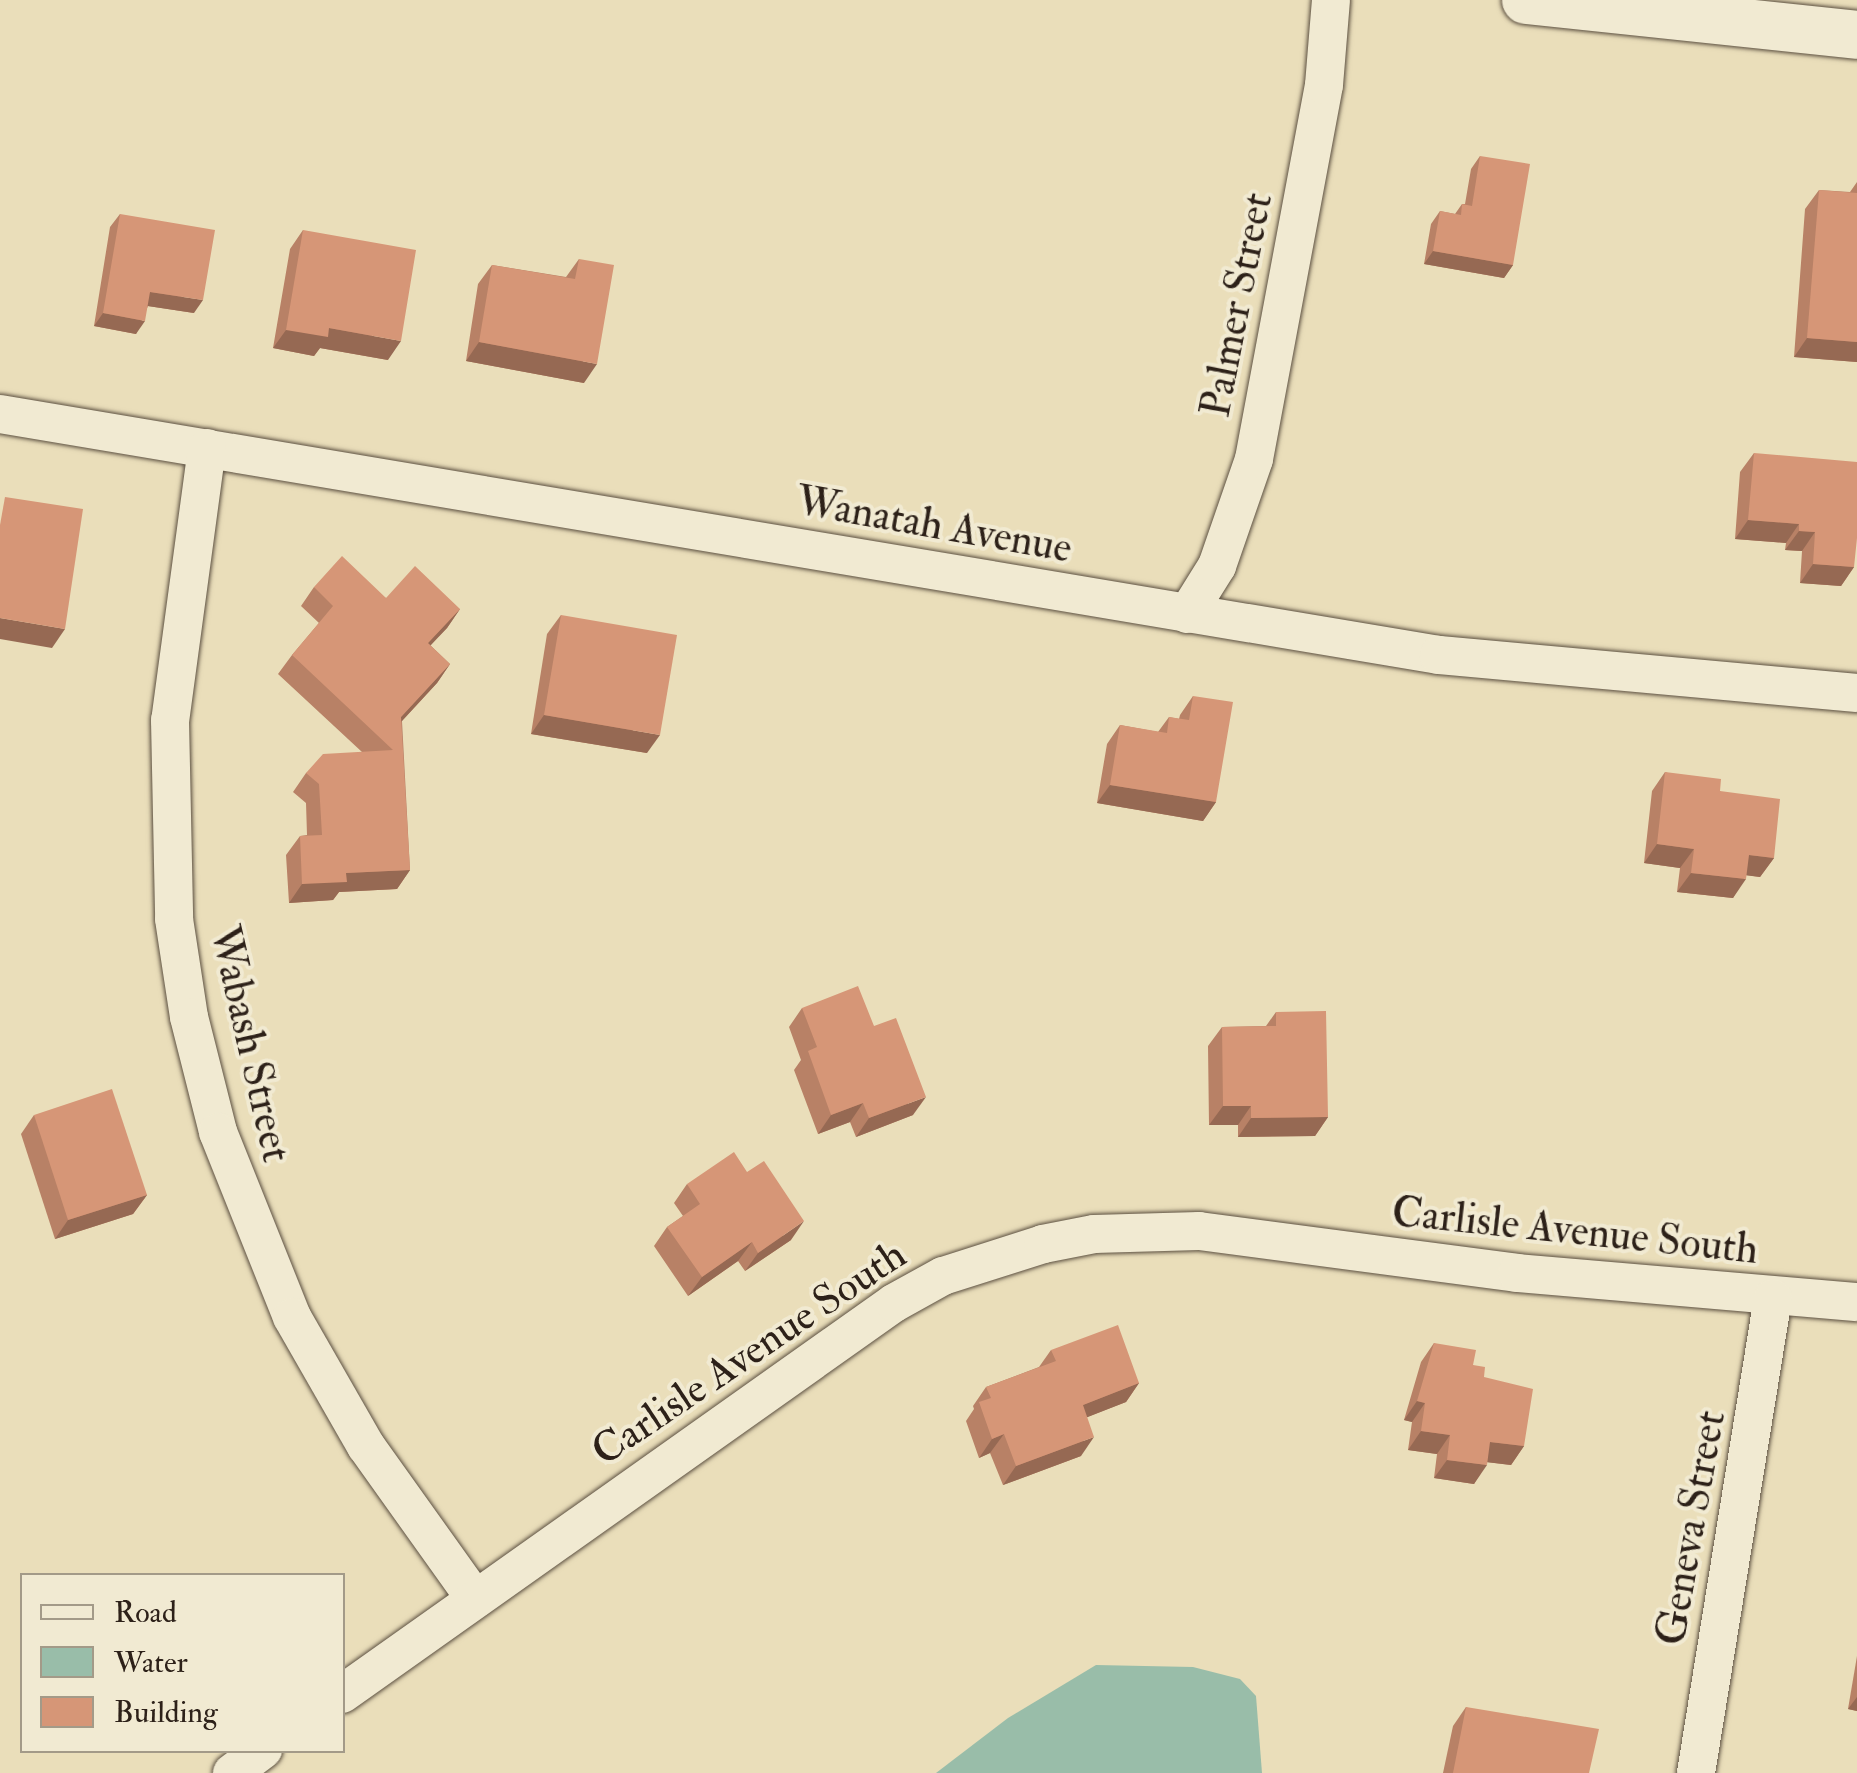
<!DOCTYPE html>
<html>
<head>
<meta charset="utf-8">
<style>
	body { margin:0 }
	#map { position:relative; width:1857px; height:1773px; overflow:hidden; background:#eadeba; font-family:"IM FELL Double Pica",serif }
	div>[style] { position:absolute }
	.water>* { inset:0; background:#99bda9 }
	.roads { filter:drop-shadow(0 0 2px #5c5041) drop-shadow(0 0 2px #5c5041) }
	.minor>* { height:38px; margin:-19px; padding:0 19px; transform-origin:19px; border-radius:19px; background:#f1ead2 }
	.tertiary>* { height:48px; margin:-24px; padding:0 24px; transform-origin:24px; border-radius:24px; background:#f1ead2 }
	.wall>* { inset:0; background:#b88166 }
	.shaded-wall>* { inset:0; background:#966953 }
	.building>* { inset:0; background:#d69677 }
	span { translate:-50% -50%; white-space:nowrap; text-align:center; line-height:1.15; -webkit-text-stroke:8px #f1ead2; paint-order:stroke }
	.street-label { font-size:42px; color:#2d2119 }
	.legend { position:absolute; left:20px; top:1573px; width:325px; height:180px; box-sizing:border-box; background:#f1ead2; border:2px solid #a39a88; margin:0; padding:12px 18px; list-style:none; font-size:30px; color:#2d2119 }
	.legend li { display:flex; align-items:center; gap:20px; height:50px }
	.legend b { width:50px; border:2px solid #a39a88 }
</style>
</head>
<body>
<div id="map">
	<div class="water">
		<div style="clip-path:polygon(1096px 1665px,1193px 1667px,1240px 1679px,1256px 1696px,1262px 1773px,936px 1773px,1008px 1718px)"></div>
	</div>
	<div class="roads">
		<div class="minor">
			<div style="left:0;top:414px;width:1459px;rotate:9.51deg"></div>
			<div style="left:1439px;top:655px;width:420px;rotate:5.2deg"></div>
			<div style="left:207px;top:448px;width:275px;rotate:97.7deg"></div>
			<div style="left:170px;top:720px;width:199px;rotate:88.8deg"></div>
			<div style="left:174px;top:919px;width:99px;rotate:81.3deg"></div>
			<div style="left:189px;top:1017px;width:119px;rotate:75.8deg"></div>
			<div style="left:218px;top:1132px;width:199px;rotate:68.2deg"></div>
			<div style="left:292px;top:1317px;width:149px;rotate:60.2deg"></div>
			<div style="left:366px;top:1446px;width:188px;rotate:54.5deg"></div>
			<div style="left:1187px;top:614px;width:57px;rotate:-58deg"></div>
			<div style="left:1217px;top:566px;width:113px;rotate:-70.9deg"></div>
			<div style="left:1254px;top:459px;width:380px;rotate:-79.4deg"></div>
			<div style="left:1324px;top:85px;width:85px;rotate:-85.3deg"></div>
			<div style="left:342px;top:1694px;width:676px;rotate:-35.31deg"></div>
			<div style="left:894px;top:1303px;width:56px;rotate:-28.9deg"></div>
			<div style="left:943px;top:1276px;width:105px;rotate:-17.7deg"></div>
			<div style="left:1043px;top:1244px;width:52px;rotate:-11.1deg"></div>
			<div style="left:1094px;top:1234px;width:105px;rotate:-1.6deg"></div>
			<div style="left:1199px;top:1231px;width:321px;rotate:7.5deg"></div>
			<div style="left:1517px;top:1273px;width:341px;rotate:4.9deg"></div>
			<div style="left:232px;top:1773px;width:39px;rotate:-37deg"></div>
			<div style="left:1696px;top:1773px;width:481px;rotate:-80.8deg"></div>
		</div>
		<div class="tertiary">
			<div style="left:1526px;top:0;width:333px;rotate:6deg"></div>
		</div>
	</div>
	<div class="wall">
		<div style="clip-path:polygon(1480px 156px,1513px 265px,1504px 278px,1424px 264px,1431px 224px,1440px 211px,1455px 214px,1462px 204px,1465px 204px,1471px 169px)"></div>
		<div style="clip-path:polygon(1857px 182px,1857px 362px,1794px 357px,1805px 209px,1819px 190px,1850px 192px)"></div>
		<div style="clip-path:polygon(120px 214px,194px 313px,148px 306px,136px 334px,94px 326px,110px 227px)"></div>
		<div style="clip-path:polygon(303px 230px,388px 360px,320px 348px,314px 356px,273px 348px,290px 249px)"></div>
		<div style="clip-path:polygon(579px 259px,584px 383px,466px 361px,478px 284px,492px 265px,566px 277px)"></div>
		<div style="clip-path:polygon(1754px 453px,1854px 567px,1841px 586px,1800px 583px,1802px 551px,1785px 550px,1786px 543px,1735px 539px,1740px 472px)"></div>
		<div style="clip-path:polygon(314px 587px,460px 609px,447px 628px,430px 645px,450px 664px,437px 683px,402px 721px,410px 870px,397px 889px,339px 892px,333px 900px,289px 903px,286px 855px,300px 836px,307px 835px,306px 803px,293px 792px,306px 773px,362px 752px,278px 674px,292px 655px,319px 623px,301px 606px)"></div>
		<div style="clip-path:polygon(561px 615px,647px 753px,531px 734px,547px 634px)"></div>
		<div style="clip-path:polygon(1193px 696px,1216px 802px,1203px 821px,1097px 803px,1107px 744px,1120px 725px,1158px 732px,1169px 717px,1179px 719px,1180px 715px)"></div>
		<div style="clip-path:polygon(1665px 772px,1720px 791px,1774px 858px,1760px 877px,1746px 875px,1733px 898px,1677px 892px,1680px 868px,1644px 863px,1652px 791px)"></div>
		<div style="clip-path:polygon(802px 1008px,874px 1026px,913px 1115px,856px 1137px,850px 1122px,818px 1134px,794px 1070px,801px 1060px,789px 1027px)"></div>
		<div style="clip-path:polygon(1276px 1012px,1328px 1117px,1315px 1136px,1238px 1137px,1238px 1125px,1209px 1125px,1208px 1046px,1222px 1027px,1266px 1026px)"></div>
		<div style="clip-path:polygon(34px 1115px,147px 1195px,133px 1214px,55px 1239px,21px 1134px)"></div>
		<div style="clip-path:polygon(687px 1184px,791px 1240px,745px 1271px,738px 1261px,688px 1296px,654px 1246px,667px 1227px,683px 1216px,674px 1203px)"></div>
		<div style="clip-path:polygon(1434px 1343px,1473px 1365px,1524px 1446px,1511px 1465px,1487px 1462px,1474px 1484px,1434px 1478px,1437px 1454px,1408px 1450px,1412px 1422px,1404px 1420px,1421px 1362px)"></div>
		<div style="clip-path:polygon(1051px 1350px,1139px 1383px,1126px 1402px,1087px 1417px,1081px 1456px,1003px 1485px,990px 1453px,979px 1458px,966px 1421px,974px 1409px,973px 1406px,986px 1387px,1039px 1367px)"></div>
		<div style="clip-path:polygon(1857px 1656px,1857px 1711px,1848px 1709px)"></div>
		<div style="clip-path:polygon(1466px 1707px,1589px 1773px,1443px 1773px,1453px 1726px)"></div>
	</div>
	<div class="shaded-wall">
		<div style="clip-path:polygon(1433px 251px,1513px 265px,1504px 278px,1424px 264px)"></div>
		<div style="clip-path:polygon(150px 292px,203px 300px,194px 313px,141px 305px)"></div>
		<div style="clip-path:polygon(103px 313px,145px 321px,136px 334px,94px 326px)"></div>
		<div style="clip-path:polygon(329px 328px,401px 341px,388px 360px,320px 348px,314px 356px,273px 348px,286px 330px)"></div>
		<div style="clip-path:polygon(1807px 338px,1857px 342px,1857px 362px,1794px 357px)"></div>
		<div style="clip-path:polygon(479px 342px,597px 364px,584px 383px,466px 361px)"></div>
		<div style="clip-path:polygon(1748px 520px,1799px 524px,1786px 543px,1735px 539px)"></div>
		<div style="clip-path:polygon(1799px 531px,1815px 532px,1802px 551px,1785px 550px)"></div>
		<div style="clip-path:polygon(1813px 564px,1854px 567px,1841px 586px,1800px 583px)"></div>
		<div style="clip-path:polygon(460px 609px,447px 628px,415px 662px,428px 643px)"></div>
		<div style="clip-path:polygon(0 618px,65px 629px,52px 648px,0 639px)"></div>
		<div style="clip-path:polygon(450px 664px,437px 683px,388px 736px,401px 717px)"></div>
		<div style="clip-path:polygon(544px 715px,660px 735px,647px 753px,531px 734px)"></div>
		<div style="clip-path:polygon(1110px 785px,1216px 802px,1203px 821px,1097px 803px)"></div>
		<div style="clip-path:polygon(1657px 844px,1694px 849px,1680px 868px,1644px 863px)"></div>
		<div style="clip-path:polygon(1749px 855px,1774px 858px,1760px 877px,1736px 874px)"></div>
		<div style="clip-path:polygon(410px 870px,397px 889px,339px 892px,333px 900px,289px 903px,302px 884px,346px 873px)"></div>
		<div style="clip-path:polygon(1691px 873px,1746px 879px,1733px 898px,1677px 892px)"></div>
		<div style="clip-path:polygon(926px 1097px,913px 1115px,856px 1137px,869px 1118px)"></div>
		<div style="clip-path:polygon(863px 1103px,850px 1122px,818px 1134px,831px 1115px)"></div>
		<div style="clip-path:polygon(1223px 1106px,1251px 1106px,1238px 1125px,1209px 1125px)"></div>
		<div style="clip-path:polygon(1328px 1117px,1315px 1136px,1238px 1137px,1251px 1118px)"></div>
		<div style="clip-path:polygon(147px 1195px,133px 1214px,55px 1239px,68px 1220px)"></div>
		<div style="clip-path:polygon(804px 1221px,791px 1240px,745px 1271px,758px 1253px)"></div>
		<div style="clip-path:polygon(752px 1242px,738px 1261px,688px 1296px,702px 1277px)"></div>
		<div style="clip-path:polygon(1139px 1383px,1126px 1402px,1070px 1424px,1083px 1405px)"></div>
		<div style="clip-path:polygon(1417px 1401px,1425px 1403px,1412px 1422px,1404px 1420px)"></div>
		<div style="clip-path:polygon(1421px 1431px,1450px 1435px,1437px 1454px,1408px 1450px)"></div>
		<div style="clip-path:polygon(1004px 1434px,990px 1453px,979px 1458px,992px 1439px)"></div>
		<div style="clip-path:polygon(1094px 1437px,1081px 1456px,1003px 1485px,1016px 1466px)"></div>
		<div style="clip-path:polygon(1490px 1442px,1524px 1446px,1511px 1465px,1477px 1461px)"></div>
		<div style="clip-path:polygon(1447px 1460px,1487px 1465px,1474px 1484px,1434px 1478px)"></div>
		<div style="clip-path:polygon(1857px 1697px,1857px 1711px,1848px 1709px)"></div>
	</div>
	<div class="building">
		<div style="clip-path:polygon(1480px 156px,1530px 164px,1513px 265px,1433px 251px,1440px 211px,1461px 215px,1462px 204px,1472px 206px)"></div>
		<div style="clip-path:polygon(1819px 190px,1857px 193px,1857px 342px,1807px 338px)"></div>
		<div style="clip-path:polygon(120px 214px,215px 230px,203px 300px,150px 292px,145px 321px,103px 313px)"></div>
		<div style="clip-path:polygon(303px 230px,416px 250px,401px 341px,329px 328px,328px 337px,286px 330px)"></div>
		<div style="clip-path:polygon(579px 259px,614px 265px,597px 364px,479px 342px,492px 265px,575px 279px)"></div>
		<div style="clip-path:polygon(1754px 453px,1857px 462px,1857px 538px,1854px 567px,1813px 564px,1815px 532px,1799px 531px,1799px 524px,1748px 520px)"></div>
		<div style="clip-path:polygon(5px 497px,83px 509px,65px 629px,0 618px,0 525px)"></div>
		<div style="clip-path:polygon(342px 556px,386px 598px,415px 566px,460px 609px,428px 643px,450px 664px,401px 717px,410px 870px,346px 873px,347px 882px,302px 884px,300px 836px,322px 835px,319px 784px,306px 773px,323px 754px,393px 750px,292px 655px,333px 606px,314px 587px)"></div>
		<div style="clip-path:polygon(561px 615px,677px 635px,660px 735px,544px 715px)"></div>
		<div style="clip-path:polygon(1193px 696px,1233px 702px,1216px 802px,1110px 785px,1120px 725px,1167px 733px,1169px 717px,1189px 720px)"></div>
		<div style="clip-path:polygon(1665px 772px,1721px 779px,1720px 791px,1780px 799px,1774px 858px,1749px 855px,1746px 879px,1691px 873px,1694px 849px,1657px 844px)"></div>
		<div style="clip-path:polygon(858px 986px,874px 1026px,896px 1018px,926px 1097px,869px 1118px,863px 1103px,831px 1115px,808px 1051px,817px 1047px,802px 1008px)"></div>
		<div style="clip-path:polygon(1326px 1011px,1328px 1117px,1251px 1118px,1251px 1106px,1223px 1106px,1222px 1027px,1276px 1026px,1276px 1012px)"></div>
		<div style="clip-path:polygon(112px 1089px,147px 1195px,68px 1220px,34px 1115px)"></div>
		<div style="clip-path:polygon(734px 1152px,747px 1172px,764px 1161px,804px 1221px,758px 1253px,752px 1242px,702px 1277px,667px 1227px,700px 1204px,687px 1184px)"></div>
		<div style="clip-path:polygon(1118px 1325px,1139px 1383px,1083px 1405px,1094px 1437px,1016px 1466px,1004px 1434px,992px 1439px,979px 1402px,991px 1398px,986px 1387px,1056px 1361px,1051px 1350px)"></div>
		<div style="clip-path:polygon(1434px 1343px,1476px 1350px,1473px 1365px,1485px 1367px,1484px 1377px,1533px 1389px,1524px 1446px,1490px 1442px,1487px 1465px,1447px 1460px,1450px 1435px,1421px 1431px,1425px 1403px,1417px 1401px)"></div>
		<div style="clip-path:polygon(1466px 1707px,1599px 1729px,1589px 1773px,1453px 1773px)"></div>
	</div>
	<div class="street-label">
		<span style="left:1237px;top:305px;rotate:-79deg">Palmer Street</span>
		<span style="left:934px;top:525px;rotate:10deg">Wanatah Avenue</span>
		<span style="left:250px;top:1044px;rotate:77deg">Wabash Street</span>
		<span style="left:1575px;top:1231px;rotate:6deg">Carlisle Avenue South</span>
		<span style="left:749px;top:1353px;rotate:-34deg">Carlisle Avenue South</span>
		<span style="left:1691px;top:1528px;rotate:-80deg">Geneva Street</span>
	</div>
	<ul class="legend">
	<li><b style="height:12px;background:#f1ead2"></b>Road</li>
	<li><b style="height:28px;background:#99bda9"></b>Water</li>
	<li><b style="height:28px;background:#d69677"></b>Building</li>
	</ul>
</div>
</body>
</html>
